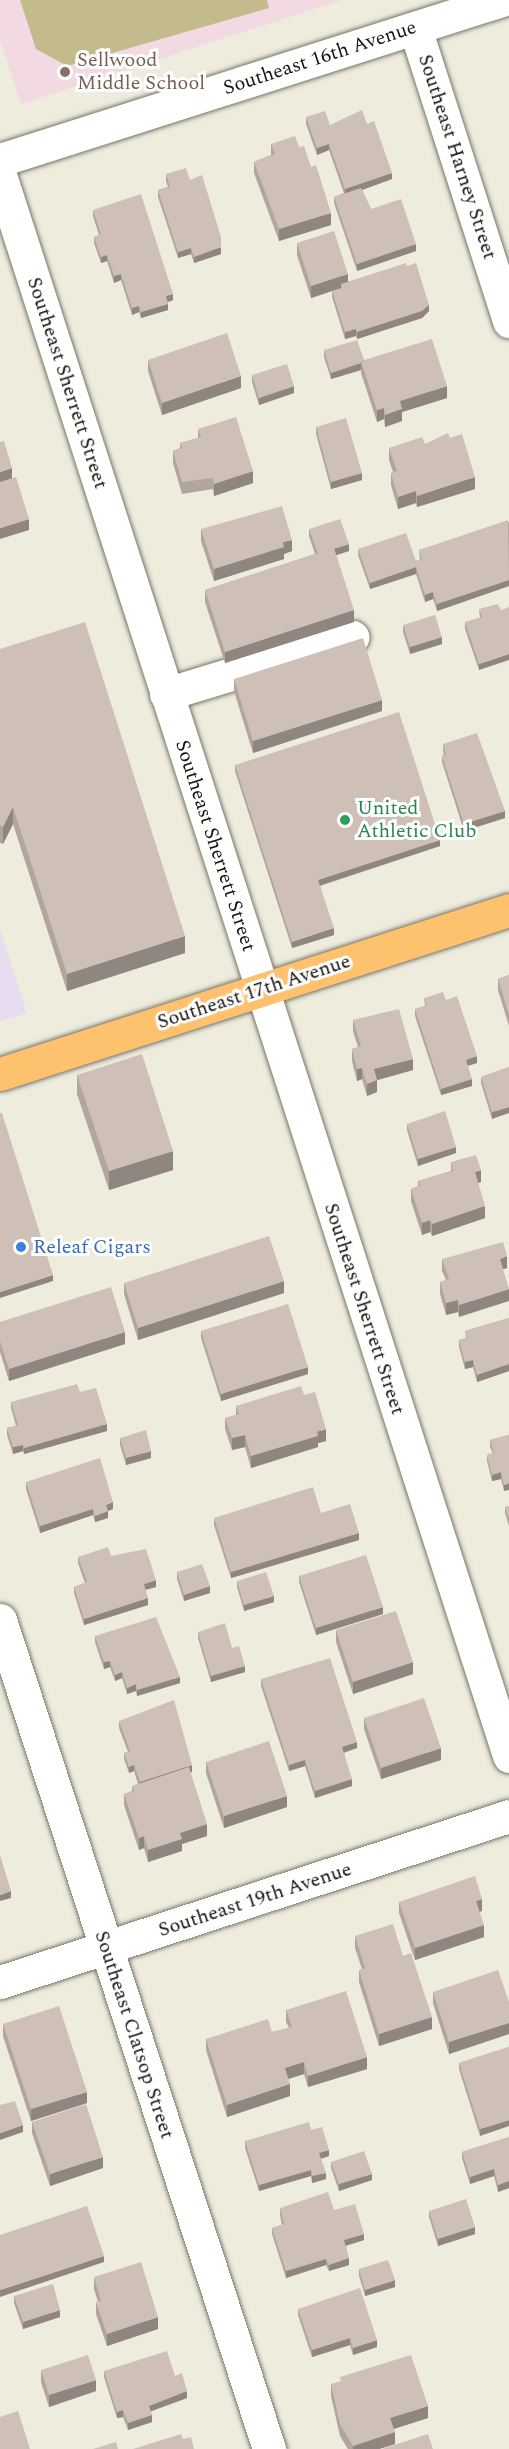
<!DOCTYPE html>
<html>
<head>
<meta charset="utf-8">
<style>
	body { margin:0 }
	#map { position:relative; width:509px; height:2449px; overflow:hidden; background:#eeecdd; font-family:Spectral,serif }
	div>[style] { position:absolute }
	.commercial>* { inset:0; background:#e7dcf0 }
	.education>* { inset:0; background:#f3d9e1 }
	.green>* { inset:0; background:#c3bb8c }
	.roads { filter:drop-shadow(0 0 2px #787669) drop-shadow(0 0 2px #787669) }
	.minor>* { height:33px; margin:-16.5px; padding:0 16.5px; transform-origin:16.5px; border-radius:16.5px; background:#fff }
	.major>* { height:33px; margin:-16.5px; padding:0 16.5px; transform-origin:16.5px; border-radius:16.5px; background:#fec16e }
	.wall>* { inset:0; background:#b1a59d }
	.shaded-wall>* { inset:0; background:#908680 }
	.building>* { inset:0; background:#cec0b7 }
	.dots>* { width:16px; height:16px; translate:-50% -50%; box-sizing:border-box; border:3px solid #fff; border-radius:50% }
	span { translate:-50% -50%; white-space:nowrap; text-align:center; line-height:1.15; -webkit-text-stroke:6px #fff; paint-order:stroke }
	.street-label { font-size:20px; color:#14130e }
	.education-label { font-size:20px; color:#785e54 }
	.left { translate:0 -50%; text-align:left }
	.leisure-label { font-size:20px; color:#27864d }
	.shop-label { font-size:20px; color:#366cbe }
</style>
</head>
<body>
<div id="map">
	<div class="commercial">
		<div style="clip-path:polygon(0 929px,27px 1013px,0 1021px)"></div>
	</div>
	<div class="education">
		<div style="clip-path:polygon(0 0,342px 0,21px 104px,0 40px)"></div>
	</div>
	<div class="green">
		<div style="clip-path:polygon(20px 0,267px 0,269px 8px,67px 66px,36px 49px)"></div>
	</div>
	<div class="roads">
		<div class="minor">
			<div style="left:415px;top:28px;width:308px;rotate:72.2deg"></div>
			<div style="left:0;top:160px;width:527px;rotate:-17.68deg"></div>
			<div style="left:0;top:175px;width:1661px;rotate:72.15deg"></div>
			<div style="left:166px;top:694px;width:195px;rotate:-17deg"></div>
			<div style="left:0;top:1620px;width:872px;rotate:72.02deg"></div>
			<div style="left:0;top:1982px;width:535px;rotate:-18.06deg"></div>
		</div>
		<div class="major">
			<div style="left:0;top:1074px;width:535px;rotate:-17.86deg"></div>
		</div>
	</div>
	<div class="wall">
		<div style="clip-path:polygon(306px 117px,330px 125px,367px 124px,392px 179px,362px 190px,371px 209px,416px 251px,357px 271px,334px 203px,334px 197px,344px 193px,329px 150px,317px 155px,306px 124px)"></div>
		<div style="clip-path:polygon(271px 144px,299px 147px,331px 225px,279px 241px,254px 173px,254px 162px,271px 155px)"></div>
		<div style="clip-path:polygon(166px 174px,221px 254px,194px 263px,191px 254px,178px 258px,158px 197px,158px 190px,168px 187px,166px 181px)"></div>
		<div style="clip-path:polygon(93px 210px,173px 300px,168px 302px,168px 310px,141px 318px,139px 312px,132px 315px,121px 280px,114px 283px,107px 261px,101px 263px,94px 243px,94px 237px,99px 235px,93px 216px)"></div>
		<div style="clip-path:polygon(297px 243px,348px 281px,429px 311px,422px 318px,357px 339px,356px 336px,345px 339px,332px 297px,332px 291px,311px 298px,297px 255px)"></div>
		<div style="clip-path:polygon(324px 350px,364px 360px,447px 398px,402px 412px,402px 421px,385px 427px,384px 419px,377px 422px,361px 373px,361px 370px,331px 379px,324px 357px)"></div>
		<div style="clip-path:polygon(148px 360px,241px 388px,162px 415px,148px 371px)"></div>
		<div style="clip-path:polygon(252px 375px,294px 393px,259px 405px,252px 382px)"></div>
		<div style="clip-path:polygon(316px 427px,362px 480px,331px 489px,316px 434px)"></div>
		<div style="clip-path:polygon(198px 429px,253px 483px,214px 496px,213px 489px,182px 494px,173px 463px,173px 451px,180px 448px,180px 443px,198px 438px)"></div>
		<div style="clip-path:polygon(450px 438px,475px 489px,417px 507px,416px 503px,398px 509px,391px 485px,391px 473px,393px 472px,389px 460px,389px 448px,425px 444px)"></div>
		<div style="clip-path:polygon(509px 522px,509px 586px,437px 611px,433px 599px,425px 602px,416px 574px,370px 589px,358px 555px,358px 549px,416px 561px,420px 560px,419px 550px)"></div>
		<div style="clip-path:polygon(201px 529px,292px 551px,284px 554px,284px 559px,214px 581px,201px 541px)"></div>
		<div style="clip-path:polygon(309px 529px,349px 551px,336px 555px,354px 622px,225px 663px,205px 602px,205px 590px,315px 554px,309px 536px)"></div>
		<div style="clip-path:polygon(479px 609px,501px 610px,479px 670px,465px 629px,465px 622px,480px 618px)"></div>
		<div style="clip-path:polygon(403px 625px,442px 644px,410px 654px,403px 632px)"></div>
		<div style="clip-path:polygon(0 649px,185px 953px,67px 991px,13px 824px,3px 844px,0 843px)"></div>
		<div style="clip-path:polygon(234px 679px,382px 711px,253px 753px,234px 691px)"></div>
		<div style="clip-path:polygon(443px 744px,505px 818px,464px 831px,442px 762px,442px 756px,444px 755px,443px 750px)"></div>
		<div style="clip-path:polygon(235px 765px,440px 846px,320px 886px,334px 935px,292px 948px,235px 771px)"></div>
		<div style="clip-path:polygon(509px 975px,509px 1026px,498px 990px,498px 979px)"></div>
		<div style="clip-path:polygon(424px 998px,446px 1000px,477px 1063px,468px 1066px,472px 1086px,441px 1095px,415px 1016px,415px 1009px,425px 1006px)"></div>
		<div style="clip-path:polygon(353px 1020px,413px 1070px,377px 1080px,377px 1092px,367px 1096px,362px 1079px,357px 1081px,352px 1061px,352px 1049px,358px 1047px,353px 1031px)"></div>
		<div style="clip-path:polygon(509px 1067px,492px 1119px,481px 1083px,481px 1077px)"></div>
		<div style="clip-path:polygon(77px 1075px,173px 1170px,109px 1190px,77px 1094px)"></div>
		<div style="clip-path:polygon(407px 1124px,456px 1153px,418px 1166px,407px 1130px)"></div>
		<div style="clip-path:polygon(451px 1162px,481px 1182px,478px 1183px,485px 1218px,432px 1236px,430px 1232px,422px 1235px,411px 1201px,411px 1189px,418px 1186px,418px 1181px,451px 1171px)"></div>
		<div style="clip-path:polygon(442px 1259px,507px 1268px,503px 1269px,459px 1317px,458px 1312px,446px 1315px,440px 1294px,440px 1282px,446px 1280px,442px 1271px)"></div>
		<div style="clip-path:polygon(124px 1283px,284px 1293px,138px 1340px,124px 1294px)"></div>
		<div style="clip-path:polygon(509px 1318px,509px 1371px,477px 1382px,473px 1367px,465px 1369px,459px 1347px,459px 1340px,466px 1338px,465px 1331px)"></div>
		<div style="clip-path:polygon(0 1322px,125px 1344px,9px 1381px,0 1352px)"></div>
		<div style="clip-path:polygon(201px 1331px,308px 1374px,221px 1401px,201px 1338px)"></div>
		<div style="clip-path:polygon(80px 1392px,107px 1431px,24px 1454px,23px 1451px,13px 1454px,7px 1435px,7px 1428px,16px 1426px,11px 1408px,11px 1402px)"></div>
		<div style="clip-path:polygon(304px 1395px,326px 1441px,318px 1443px,318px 1447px,251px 1468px,245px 1447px,232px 1450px,225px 1429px,225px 1418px,236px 1415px,236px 1406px)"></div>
		<div style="clip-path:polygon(509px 1435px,504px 1491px,501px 1479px,492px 1481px,487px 1461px,487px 1455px,493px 1453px,490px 1447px,490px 1440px)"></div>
		<div style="clip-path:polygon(120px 1438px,151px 1458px,126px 1465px,120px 1445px)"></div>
		<div style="clip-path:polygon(26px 1482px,113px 1509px,108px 1511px,108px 1518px,95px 1522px,93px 1515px,40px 1533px,26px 1489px)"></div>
		<div style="clip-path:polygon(509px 1506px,509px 1526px,505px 1513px,505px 1507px)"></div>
		<div style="clip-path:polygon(321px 1513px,359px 1540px,231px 1578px,214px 1525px,214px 1518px)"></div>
		<div style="clip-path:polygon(111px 1556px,156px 1587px,145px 1590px,148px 1605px,84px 1625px,74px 1593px,74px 1587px,85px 1583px,78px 1563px,78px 1557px)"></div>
		<div style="clip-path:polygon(177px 1572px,210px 1593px,184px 1601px,177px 1579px)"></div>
		<div style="clip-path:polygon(299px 1576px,383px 1614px,316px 1635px,299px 1582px)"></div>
		<div style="clip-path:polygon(237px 1581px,274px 1602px,244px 1611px,237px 1587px)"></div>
		<div style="clip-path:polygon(336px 1630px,413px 1674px,353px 1694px,336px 1642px)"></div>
		<div style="clip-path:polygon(198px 1632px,232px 1648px,245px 1672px,211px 1682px,198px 1638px)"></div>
		<div style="clip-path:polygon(95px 1636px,180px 1683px,137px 1696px,136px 1691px,127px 1694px,122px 1678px,115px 1681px,110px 1667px,104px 1669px,95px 1642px)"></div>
		<div style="clip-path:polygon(261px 1679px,357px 1748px,344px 1753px,352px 1786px,315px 1798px,305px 1766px,289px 1771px,261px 1686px)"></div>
		<div style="clip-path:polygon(364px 1718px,441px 1760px,381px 1779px,364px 1729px)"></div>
		<div style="clip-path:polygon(119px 1721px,192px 1772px,190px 1772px,207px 1836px,182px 1844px,182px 1851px,148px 1862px,144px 1848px,139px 1850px,124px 1805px,124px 1794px,132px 1791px,132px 1786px,138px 1784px,134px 1771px,129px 1773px,124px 1759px,124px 1753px,128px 1752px,119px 1728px)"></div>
		<div style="clip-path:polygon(206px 1762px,287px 1807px,224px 1828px,206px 1773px)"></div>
		<div style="clip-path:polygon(399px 1902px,482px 1911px,479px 1912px,484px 1937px,415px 1960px,399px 1913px)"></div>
		<div style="clip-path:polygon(355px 1936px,403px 1956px,432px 2029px,379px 2046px,359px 1982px,359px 1970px,362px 1969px,355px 1948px)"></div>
		<div style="clip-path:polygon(433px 1992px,509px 2002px,509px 2034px,449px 2054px,433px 2003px)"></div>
		<div style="clip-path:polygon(286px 2010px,367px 2069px,308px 2087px,304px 2074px,288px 2079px,290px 2096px,227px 2117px,206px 2050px,206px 2039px,272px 2032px,289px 2028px,286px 2022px)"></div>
		<div style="clip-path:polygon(3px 2024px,87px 2103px,31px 2121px,3px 2036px)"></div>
		<div style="clip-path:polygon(509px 2047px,480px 2136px,459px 2069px,459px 2063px)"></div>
		<div style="clip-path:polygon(32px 2122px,103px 2168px,50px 2186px,32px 2133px)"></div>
		<div style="clip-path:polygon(311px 2130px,329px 2156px,321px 2159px,326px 2179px,312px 2183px,311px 2176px,259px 2191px,245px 2148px,245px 2141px)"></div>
		<div style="clip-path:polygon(509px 2137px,509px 2189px,509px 2188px,498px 2192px,494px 2176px,470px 2184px,462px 2158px,462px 2152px)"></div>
		<div style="clip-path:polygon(331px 2162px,372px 2180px,339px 2191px,331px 2168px)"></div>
		<div style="clip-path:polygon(280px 2208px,334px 2210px,364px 2240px,346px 2246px,349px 2265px,329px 2271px,326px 2265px,286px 2278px,272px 2234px,272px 2228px,282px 2225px,280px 2215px)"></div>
		<div style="clip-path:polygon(429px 2211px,475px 2234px,438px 2246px,429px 2217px)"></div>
		<div style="clip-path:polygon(359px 2269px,395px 2287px,365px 2296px,359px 2276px)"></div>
		<div style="clip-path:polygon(94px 2277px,158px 2329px,107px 2346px,96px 2314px,96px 2302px,98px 2302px,94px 2289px)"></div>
		<div style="clip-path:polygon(14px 2296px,60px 2317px,23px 2329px,14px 2303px)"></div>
		<div style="clip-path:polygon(298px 2309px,377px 2347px,353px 2355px,350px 2345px,312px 2357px,298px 2315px)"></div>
		<div style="clip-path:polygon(41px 2370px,96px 2391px,49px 2407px,41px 2382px)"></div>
		<div style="clip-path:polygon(104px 2371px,175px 2376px,187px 2398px,151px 2411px,152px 2422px,128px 2430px,123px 2417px,117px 2418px,104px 2377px)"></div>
		<div style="clip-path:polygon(331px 2384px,428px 2418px,394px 2429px,395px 2444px,379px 2449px,348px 2449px,340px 2436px,331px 2396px)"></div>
	</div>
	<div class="shaded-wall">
		<div style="clip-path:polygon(329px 144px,329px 150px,317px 155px,317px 148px)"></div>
		<div style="clip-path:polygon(392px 173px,392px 179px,345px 196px,345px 189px)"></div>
		<div style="clip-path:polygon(331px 213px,331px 225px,279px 241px,279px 229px)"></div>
		<div style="clip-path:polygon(416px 244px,416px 251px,357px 271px,357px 264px)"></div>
		<div style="clip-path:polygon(221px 247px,221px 254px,194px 263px,194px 257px)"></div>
		<div style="clip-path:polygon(191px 248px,191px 254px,178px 258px,178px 252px)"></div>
		<div style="clip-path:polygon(107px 255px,107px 261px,101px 263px,101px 257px)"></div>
		<div style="clip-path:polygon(121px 274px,121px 280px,114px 283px,114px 276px)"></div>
		<div style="clip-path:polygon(348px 274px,348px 286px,341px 284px,341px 288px,311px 298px,311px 286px)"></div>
		<div style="clip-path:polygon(173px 294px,173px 300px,166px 303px,166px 296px)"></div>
		<div style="clip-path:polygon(168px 304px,168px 310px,141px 318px,141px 312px)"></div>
		<div style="clip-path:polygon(429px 305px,429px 311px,422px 318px,357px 339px,357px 332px)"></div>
		<div style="clip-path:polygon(139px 306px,139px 312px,132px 315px,132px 308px)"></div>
		<div style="clip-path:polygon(356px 329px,356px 336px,345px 339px,345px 332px)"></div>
		<div style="clip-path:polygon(361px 363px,361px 370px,331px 379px,331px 373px)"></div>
		<div style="clip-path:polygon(241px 376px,241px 388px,162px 415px,162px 403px)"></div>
		<div style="clip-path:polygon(294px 386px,294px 393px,259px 405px,259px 398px)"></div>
		<div style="clip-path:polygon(447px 386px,447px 398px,402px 412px,402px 421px,385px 427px,385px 415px,400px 401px)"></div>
		<div style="clip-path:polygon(384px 408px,384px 419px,377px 422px,377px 410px)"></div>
		<div style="clip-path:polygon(12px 468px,12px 480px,0 484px,0 472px)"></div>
		<div style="clip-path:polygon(253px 471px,253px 483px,214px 496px,214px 484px)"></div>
		<div style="clip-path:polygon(362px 473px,362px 480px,331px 489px,331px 482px)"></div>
		<div style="clip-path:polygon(475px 477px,475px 489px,417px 507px,417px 496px)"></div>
		<div style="clip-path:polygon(416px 491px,416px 503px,398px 509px,398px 497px)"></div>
		<div style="clip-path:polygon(29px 519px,29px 530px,0 539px,0 528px)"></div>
		<div style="clip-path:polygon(292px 540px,292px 551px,284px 554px,284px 559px,214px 581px,214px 569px,283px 542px)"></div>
		<div style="clip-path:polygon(349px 544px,349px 551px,318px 561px,318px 554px)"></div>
		<div style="clip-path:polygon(416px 567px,416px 574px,370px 589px,370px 583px)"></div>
		<div style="clip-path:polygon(509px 580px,509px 586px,437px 611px,437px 604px)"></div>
		<div style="clip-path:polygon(433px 592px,433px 599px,425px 602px,425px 595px)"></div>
		<div style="clip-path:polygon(354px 610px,354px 622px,225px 663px,225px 652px)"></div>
		<div style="clip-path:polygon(442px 637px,442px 644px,410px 654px,410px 647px)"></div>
		<div style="clip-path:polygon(509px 654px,509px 660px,479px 670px,479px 664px)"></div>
		<div style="clip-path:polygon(382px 700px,382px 711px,253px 753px,253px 741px)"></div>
		<div style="clip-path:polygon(13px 807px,13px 824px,3px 844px,3px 827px)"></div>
		<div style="clip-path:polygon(505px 811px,505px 818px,464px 831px,464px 824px)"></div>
		<div style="clip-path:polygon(440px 840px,440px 846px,318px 886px,318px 880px)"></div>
		<div style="clip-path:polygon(334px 928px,334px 935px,292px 948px,292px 942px)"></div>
		<div style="clip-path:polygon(185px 936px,185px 953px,67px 991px,67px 974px)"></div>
		<div style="clip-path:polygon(477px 1056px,477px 1063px,466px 1066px,466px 1060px)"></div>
		<div style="clip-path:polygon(413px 1059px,413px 1070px,374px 1081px,374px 1069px)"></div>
		<div style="clip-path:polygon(362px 1068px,362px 1079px,357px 1081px,357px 1069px)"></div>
		<div style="clip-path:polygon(472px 1079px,472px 1086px,441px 1095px,441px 1089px)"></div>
		<div style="clip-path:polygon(377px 1080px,377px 1092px,367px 1096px,367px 1084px)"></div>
		<div style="clip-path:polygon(509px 1107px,509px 1113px,492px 1119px,492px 1112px)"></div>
		<div style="clip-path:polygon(456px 1147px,456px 1153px,418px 1166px,418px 1159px)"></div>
		<div style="clip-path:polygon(173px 1151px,173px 1170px,109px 1190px,109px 1171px)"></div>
		<div style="clip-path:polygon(481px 1170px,481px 1182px,475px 1184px,475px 1172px)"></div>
		<div style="clip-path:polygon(485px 1206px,485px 1218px,432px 1236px,432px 1224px)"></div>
		<div style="clip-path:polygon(430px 1220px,430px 1232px,422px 1235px,422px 1223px)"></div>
		<div style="clip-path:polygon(507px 1256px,507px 1268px,500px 1270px,500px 1259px)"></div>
		<div style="clip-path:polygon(53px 1275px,53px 1281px,0 1298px,0 1292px)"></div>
		<div style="clip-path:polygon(284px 1281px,284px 1293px,138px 1340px,138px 1328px)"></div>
		<div style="clip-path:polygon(509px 1289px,509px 1301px,459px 1317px,459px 1305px)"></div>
		<div style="clip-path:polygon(458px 1300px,458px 1312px,446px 1315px,446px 1303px)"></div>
		<div style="clip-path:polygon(125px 1332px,125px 1344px,9px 1381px,9px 1369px)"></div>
		<div style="clip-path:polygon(473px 1360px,473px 1367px,465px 1369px,465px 1362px)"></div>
		<div style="clip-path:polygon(509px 1364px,509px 1371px,477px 1382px,477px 1375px)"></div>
		<div style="clip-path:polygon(308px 1367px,308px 1374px,221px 1401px,221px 1394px)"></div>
		<div style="clip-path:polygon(107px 1424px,107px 1431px,24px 1454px,24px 1448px)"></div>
		<div style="clip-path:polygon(326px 1429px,326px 1441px,318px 1443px,318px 1447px,251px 1468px,251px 1456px)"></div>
		<div style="clip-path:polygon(245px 1435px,245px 1447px,232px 1450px,232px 1438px)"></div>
		<div style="clip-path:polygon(23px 1445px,23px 1451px,13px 1454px,13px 1447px)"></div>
		<div style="clip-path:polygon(151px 1451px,151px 1458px,126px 1465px,126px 1458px)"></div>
		<div style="clip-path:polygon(501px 1472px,501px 1479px,492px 1481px,492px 1475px)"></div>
		<div style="clip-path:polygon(509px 1483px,509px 1490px,504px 1491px,504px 1485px)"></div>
		<div style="clip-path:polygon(113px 1502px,113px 1509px,106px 1512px,106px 1505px)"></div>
		<div style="clip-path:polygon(93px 1509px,93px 1515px,40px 1533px,40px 1526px)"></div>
		<div style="clip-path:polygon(108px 1511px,108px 1518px,95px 1522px,95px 1516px)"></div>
		<div style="clip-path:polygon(359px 1533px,359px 1540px,231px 1578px,231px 1572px)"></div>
		<div style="clip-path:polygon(156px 1580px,156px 1587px,144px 1590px,144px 1584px)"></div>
		<div style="clip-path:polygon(210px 1586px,210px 1593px,184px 1601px,184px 1595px)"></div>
		<div style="clip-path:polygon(274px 1596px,274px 1602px,244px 1611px,244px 1605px)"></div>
		<div style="clip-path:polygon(148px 1598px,148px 1605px,84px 1625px,84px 1619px)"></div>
		<div style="clip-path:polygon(383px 1607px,383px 1614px,316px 1635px,316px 1628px)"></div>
		<div style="clip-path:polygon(110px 1661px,110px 1667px,104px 1669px,104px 1662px)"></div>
		<div style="clip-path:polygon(413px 1662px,413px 1674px,353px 1694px,353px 1682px)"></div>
		<div style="clip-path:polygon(245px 1666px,245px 1672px,211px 1682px,211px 1676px)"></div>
		<div style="clip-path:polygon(122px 1672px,122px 1678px,115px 1681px,115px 1675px)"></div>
		<div style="clip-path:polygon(180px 1677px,180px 1683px,137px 1696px,137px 1690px)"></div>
		<div style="clip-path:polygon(136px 1684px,136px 1691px,127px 1694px,127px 1688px)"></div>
		<div style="clip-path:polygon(357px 1742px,357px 1748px,342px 1753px,342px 1747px)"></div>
		<div style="clip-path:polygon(441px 1748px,441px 1760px,381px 1779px,381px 1768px)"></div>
		<div style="clip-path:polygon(305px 1760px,305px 1766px,289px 1771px,289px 1765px)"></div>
		<div style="clip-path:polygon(134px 1765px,134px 1771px,129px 1773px,129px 1767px)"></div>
		<div style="clip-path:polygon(192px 1765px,192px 1772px,140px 1788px,140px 1782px)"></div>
		<div style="clip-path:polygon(352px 1779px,352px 1786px,315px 1798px,315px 1791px)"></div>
		<div style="clip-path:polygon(287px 1796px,287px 1807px,224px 1828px,224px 1816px)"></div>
		<div style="clip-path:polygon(207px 1824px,207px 1836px,182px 1844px,182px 1851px,148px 1862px,148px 1850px,180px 1833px)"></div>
		<div style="clip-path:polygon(144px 1836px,144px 1848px,139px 1850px,139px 1838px)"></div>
		<div style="clip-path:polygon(11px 1891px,11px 1898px,0 1901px,0 1895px)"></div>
		<div style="clip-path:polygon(482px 1899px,482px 1911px,476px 1913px,476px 1901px)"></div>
		<div style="clip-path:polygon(484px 1925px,484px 1937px,415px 1960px,415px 1948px)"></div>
		<div style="clip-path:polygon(432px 2017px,432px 2029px,379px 2046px,379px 2034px)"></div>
		<div style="clip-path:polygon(509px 2023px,509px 2034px,449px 2054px,449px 2042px)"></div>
		<div style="clip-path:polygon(367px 2057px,367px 2069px,308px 2087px,308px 2076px)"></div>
		<div style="clip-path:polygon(304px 2062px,304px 2074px,285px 2080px,285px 2068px)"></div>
		<div style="clip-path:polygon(290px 2084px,290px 2096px,227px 2117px,227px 2105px)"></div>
		<div style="clip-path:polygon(87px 2092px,87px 2103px,31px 2121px,31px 2109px)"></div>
		<div style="clip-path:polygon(509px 2120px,509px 2126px,480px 2136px,480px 2129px)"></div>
		<div style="clip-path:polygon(23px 2125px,23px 2132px,0 2140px,0 2133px)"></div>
		<div style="clip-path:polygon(329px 2150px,329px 2156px,319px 2159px,319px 2153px)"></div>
		<div style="clip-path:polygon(103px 2157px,103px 2168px,50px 2186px,50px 2174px)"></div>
		<div style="clip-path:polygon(494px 2169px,494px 2176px,470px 2184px,470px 2177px)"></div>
		<div style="clip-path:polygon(311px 2170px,311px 2176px,259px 2191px,259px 2185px)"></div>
		<div style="clip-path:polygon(326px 2173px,326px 2179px,312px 2183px,312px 2176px)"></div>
		<div style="clip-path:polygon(372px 2174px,372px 2180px,339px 2191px,339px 2184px)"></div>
		<div style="clip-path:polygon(509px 2181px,509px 2188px,498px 2192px,498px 2185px)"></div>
		<div style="clip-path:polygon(475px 2227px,475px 2234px,438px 2246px,438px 2239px)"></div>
		<div style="clip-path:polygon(364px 2234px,364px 2240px,344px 2246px,344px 2240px)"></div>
		<div style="clip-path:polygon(104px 2256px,104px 2262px,0 2297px,0 2290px)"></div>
		<div style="clip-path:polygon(349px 2258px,349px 2265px,329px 2271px,329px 2265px)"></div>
		<div style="clip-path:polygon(326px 2259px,326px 2265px,286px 2278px,286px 2271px)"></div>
		<div style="clip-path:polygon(395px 2280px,395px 2287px,365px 2296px,365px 2290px)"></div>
		<div style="clip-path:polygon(60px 2310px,60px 2317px,23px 2329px,23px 2322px)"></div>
		<div style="clip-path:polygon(158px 2317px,158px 2329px,107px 2346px,107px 2334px)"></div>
		<div style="clip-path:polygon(350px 2338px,350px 2345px,312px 2357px,312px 2350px)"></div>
		<div style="clip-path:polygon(377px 2340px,377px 2347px,353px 2355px,353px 2348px)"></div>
		<div style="clip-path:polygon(96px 2380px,96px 2391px,49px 2407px,49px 2395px)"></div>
		<div style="clip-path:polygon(187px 2391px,187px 2398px,149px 2412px,149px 2406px)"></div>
		<div style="clip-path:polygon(428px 2406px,428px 2418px,390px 2430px,390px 2418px)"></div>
		<div style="clip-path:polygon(123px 2410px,123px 2417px,117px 2418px,117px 2412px)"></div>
		<div style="clip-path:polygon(152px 2415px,152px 2422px,128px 2430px,128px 2423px)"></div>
		<div style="clip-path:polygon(395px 2432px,395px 2444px,379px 2449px,353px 2449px,353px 2446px)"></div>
	</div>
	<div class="building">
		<div style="clip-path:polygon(362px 110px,367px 124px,374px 121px,392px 173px,345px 189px,329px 144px,317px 148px,306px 117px,325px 111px,330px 125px)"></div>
		<div style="clip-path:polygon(295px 136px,299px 147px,304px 146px,311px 167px,316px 165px,331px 213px,279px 229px,254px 162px,275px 154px,271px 144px)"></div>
		<div style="clip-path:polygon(186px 168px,190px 180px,202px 175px,221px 237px,221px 247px,194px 257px,191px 248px,178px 252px,158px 190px,170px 187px,166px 174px)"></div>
		<div style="clip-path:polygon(361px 188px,371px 209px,401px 199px,416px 244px,357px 264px,334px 197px)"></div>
		<div style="clip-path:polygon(141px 194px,173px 294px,166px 296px,168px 304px,141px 312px,139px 306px,132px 308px,121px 274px,114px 276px,107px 255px,101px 257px,94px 237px,101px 234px,93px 210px)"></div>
		<div style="clip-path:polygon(334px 231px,348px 274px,311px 286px,297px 243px)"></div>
		<div style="clip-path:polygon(406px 263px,407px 266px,416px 263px,429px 305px,422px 311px,357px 332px,356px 329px,345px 332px,332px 291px,342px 288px,341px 284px)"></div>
		<div style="clip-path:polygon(227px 333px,241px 376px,162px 403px,148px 360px)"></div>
		<div style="clip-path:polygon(432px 339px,447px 386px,400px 401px,402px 409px,385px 415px,384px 408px,377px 410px,361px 361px)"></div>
		<div style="clip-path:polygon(357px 340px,364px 360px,361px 361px,361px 363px,331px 373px,324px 350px)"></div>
		<div style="clip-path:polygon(287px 364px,294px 386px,259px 398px,252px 375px)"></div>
		<div style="clip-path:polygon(236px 417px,253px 471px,214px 484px,213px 478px,182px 482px,173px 451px,182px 448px,180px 443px,201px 437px,198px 429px)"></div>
		<div style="clip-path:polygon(346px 418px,362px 473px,331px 482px,316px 427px)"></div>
		<div style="clip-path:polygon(448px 433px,450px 438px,462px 434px,475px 477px,417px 496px,416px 491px,398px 497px,391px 473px,397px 471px,389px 448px,422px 437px,425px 444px)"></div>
		<div style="clip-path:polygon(4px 441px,12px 468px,0 472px,0 442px)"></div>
		<div style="clip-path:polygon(16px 477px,29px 519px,0 528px,0 482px)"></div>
		<div style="clip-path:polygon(282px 506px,292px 540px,283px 542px,284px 547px,214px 569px,201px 529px)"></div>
		<div style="clip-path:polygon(340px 519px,349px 544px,318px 554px,309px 529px)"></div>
		<div style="clip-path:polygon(508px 520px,509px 580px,437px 604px,433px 592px,425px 595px,416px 567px,370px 583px,358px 549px,406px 533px,416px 561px,422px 559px,419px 550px)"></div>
		<div style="clip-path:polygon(334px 548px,354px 610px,225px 652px,205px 590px)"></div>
		<div style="clip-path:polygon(498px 604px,501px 610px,509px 607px,509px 654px,479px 664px,465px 622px,482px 617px,479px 609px)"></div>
		<div style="clip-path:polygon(435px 615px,442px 637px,410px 647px,403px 625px)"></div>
		<div style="clip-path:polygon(85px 622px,185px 936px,67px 974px,13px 807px,3px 827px,0 825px,0 649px)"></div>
		<div style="clip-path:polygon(363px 638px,382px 700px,253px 741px,234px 679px)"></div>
		<div style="clip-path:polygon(399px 712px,440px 840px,318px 880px,334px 928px,292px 942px,235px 765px)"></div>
		<div style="clip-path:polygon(477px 733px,505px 811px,464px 824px,442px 756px,446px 755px,443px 744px)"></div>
		<div style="clip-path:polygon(509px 975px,509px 1015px,498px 979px)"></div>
		<div style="clip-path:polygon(443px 992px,446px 1000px,457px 996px,477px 1056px,466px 1060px,472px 1079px,441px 1089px,415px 1009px,426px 1006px,424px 998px)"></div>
		<div style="clip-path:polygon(399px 1009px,413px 1059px,374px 1069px,377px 1080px,367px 1084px,362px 1068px,357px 1069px,352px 1049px,361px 1046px,353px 1020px)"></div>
		<div style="clip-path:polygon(142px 1054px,173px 1151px,109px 1171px,77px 1075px)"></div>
		<div style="clip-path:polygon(509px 1067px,509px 1107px,492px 1112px,481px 1077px)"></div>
		<div style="clip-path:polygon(445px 1111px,456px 1147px,418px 1159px,407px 1124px)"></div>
		<div style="clip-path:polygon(0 1113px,2px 1113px,53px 1275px,0 1292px)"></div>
		<div style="clip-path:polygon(476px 1155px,481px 1170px,475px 1172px,485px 1206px,432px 1224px,430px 1220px,422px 1223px,411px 1189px,420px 1185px,418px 1181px,453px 1171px,451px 1162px)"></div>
		<div style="clip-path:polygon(269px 1236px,284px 1281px,138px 1328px,124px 1283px)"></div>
		<div style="clip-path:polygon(503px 1242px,507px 1256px,500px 1259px,509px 1289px,459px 1305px,458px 1300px,446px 1303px,440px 1282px,449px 1279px,442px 1259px)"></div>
		<div style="clip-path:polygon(111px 1287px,125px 1332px,9px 1369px,0 1341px,0 1322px)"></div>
		<div style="clip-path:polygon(288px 1304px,308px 1367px,221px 1394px,201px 1331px)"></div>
		<div style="clip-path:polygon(509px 1318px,509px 1364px,477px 1375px,473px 1360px,465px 1362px,459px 1340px,467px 1338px,465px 1331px)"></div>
		<div style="clip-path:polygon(77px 1384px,80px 1392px,96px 1388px,107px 1424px,24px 1448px,23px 1445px,13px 1447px,7px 1428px,18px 1425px,11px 1402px)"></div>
		<div style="clip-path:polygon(301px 1386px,304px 1395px,315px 1392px,326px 1429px,317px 1431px,318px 1436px,251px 1456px,245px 1435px,232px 1438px,225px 1418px,239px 1414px,236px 1406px)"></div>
		<div style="clip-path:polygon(146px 1430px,151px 1451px,126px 1458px,120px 1438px)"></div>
		<div style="clip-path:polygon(509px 1435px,509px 1483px,504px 1485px,501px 1472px,492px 1475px,487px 1455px,494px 1453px,490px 1440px)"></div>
		<div style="clip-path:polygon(100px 1458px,113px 1502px,106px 1505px,108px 1511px,95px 1516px,93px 1509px,40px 1526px,26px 1482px)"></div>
		<div style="clip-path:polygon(313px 1487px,321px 1513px,350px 1504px,359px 1533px,231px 1572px,214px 1518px)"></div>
		<div style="clip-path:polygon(509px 1506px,509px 1519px,505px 1507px)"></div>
		<div style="clip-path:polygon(108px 1547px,111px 1556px,146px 1549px,156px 1580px,144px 1584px,148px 1598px,84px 1619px,74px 1587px,87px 1582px,78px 1557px)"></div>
		<div style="clip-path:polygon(366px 1555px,383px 1607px,316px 1628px,299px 1576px)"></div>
		<div style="clip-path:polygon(202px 1564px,210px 1586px,184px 1595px,177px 1572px)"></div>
		<div style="clip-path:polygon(266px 1572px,274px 1596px,244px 1605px,237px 1581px)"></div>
		<div style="clip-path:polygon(396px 1611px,413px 1662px,353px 1682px,336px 1630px)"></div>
		<div style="clip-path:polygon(156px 1617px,180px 1677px,137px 1690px,136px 1684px,127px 1688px,122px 1672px,115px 1675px,110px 1661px,104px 1662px,95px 1636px)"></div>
		<div style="clip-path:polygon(225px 1623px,232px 1648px,239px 1646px,245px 1666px,211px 1676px,198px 1632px)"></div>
		<div style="clip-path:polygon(330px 1658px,357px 1742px,342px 1747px,352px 1779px,315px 1791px,305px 1760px,289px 1765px,261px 1679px)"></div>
		<div style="clip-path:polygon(424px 1698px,441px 1748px,381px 1768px,364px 1718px)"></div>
		<div style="clip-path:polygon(174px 1700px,192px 1765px,140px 1782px,134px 1765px,129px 1767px,124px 1753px,130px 1751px,119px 1721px)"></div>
		<div style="clip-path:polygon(269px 1741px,287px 1796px,224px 1816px,206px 1762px)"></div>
		<div style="clip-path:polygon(189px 1767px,207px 1824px,180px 1833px,182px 1839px,148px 1850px,144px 1836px,139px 1838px,124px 1794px,134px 1791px,132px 1786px)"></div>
		<div style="clip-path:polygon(0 1855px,11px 1891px,0 1895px)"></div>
		<div style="clip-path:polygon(475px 1876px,482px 1899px,476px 1901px,484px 1925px,415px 1948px,399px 1902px)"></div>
		<div style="clip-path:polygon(393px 1924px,403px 1956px,411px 1953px,432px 2017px,379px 2034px,359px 1970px,365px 1968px,355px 1936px)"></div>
		<div style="clip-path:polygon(498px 1970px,509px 2002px,509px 2023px,449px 2042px,433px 1992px)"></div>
		<div style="clip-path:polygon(346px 1991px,367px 2057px,308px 2076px,304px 2062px,285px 2068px,290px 2084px,227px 2105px,206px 2039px,268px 2019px,272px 2032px,292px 2027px,286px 2010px)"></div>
		<div style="clip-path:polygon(59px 2006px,87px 2092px,31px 2109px,3px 2024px)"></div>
		<div style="clip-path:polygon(509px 2047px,509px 2120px,480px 2129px,459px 2063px)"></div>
		<div style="clip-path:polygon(15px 2101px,23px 2125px,0 2133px,0 2105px)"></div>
		<div style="clip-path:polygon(86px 2104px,103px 2157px,50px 2174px,32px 2122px)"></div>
		<div style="clip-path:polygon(309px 2122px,311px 2130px,322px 2127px,329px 2150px,319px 2153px,326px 2173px,312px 2176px,311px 2170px,259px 2185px,245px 2141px)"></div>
		<div style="clip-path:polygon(509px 2137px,509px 2182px,509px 2181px,498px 2185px,494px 2169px,470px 2177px,462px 2152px)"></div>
		<div style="clip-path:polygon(364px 2151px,372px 2174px,339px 2184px,331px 2162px)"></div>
		<div style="clip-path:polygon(328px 2192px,334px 2210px,355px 2204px,364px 2234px,344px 2240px,349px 2258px,329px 2265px,326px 2259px,286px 2271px,272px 2228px,284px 2224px,280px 2208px)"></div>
		<div style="clip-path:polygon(466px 2199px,475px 2227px,438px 2239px,429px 2211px)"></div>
		<div style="clip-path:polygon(87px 2206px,104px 2256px,0 2290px,0 2235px)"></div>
		<div style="clip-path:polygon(388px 2260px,395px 2280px,365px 2290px,359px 2269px)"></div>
		<div style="clip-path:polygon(141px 2262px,158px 2317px,107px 2334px,96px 2302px,101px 2301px,94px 2277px)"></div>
		<div style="clip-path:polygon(53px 2284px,60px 2310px,23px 2322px,14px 2296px)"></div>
		<div style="clip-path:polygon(360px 2288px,377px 2340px,353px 2348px,350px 2338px,312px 2350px,298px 2309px)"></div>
		<div style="clip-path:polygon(167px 2351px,175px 2376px,182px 2373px,187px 2391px,149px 2406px,152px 2415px,128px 2423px,123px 2410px,117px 2412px,104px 2371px)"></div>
		<div style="clip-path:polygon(88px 2355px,96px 2380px,49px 2395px,41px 2370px)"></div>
		<div style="clip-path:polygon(411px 2355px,428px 2406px,390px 2418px,395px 2432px,353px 2446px,340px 2424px,331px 2384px,341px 2381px,340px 2377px)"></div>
		<div style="clip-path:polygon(18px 2411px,30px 2449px,0 2449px,0 2417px)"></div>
		<div style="clip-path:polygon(181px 2434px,183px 2439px,191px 2437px,194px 2449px,133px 2449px)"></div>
		<div style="clip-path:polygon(428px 2434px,433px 2449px,382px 2449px)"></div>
		<div style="clip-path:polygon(116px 2442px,118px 2449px,93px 2449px)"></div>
	</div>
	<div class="dots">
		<div style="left:65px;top:72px;background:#8d6e63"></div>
		<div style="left:345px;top:820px;background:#2e9e5b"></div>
		<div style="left:21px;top:1247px;background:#3f7fe0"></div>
	</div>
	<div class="street-label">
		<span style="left:320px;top:58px;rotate:-18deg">Southeast 16th Avenue</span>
		<span style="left:457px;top:157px;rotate:72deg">Southeast Harney Street</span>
		<span style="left:67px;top:383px;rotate:72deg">Southeast Sherrett Street</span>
		<span style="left:215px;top:846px;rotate:72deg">Southeast Sherrett Street</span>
		<span style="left:254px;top:992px;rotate:-18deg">Southeast 17th Avenue</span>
		<span style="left:364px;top:1309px;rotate:72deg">Southeast Sherrett Street</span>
		<span style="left:255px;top:1900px;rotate:-18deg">Southeast 19th Avenue</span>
		<span style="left:134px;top:2035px;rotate:72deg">Southeast Clatsop Street</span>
	</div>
	<div class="education-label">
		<span class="left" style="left:77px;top:72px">Sellwood<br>Middle School</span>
	</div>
	<div class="leisure-label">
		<span class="left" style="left:357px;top:820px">United<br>Athletic Club</span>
	</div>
	<div class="shop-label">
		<span class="left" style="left:33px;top:1247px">Releaf Cigars</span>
	</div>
</div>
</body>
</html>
